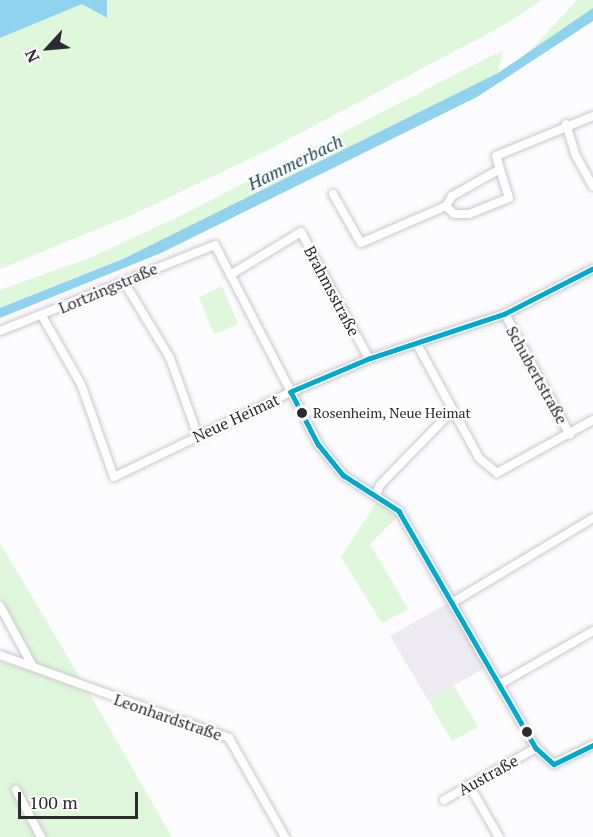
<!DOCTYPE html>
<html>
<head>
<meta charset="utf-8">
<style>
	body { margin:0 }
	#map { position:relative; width:593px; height:837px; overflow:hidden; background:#fcfbfe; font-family:"PT Serif",serif }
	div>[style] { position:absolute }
	.built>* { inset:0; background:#edeaf1 }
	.green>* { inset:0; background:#dff7db }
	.water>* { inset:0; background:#8ed2ee }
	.roads { filter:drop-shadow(0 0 2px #cac8ce) drop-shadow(0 0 2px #cac8ce) }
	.minor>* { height:8px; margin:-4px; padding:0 4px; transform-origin:4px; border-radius:4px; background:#fffeff }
	.bus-1>* { height:4.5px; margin:-2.25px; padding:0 2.25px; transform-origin:2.25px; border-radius:2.25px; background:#00a9ce }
	.dots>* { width:16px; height:16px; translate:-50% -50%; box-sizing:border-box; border:3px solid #fff; border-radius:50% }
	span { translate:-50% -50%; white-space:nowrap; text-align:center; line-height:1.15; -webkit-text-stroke:4.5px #fff; paint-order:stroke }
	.bus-label { font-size:14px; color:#2d2a32 }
	.left { translate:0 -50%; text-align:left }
	.street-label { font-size:16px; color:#2d2a32 }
	.water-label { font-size:18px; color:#1a4555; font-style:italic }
	.north { position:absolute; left:18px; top:18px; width:60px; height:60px; -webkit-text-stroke:4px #fff; paint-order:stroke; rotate:244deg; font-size:16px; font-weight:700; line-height:24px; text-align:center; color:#2d2a32 }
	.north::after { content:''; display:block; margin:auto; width:21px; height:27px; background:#2d2a32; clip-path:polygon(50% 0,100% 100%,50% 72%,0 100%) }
	.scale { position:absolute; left:18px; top:792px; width:120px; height:27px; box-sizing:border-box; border:3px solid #2d2a32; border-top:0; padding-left:8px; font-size:18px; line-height:21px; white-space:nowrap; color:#2d2a32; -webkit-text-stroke:4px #fff; paint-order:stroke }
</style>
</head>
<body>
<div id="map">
	<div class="built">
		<div style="clip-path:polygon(448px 603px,487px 667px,428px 700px,390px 636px)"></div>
	</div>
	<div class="green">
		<div style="clip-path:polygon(107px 0,542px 0,504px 25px,270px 149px,134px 214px,0 269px,0 38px,82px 4px,107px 18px)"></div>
		<div style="clip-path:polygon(577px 0,593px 0,593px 8px,524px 57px)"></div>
		<div style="clip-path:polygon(503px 50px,498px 73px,123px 259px,0 308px,0 290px,92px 257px,184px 214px)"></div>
		<div style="clip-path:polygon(222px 286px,238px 324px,214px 334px,199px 297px)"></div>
		<div style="clip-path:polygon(378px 500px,398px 516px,370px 544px,408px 609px,382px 623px,341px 557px)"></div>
		<div style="clip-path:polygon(0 543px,91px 696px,172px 837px,0 837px,0 661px,39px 673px,0 598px)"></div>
		<div style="clip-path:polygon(454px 686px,478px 727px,452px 741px,428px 700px)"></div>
	</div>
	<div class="water">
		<div style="clip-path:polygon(0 0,107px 0,107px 18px,82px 4px,0 38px)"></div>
		<div style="clip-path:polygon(593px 8px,593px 21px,477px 97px,161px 253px,0 318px,0 308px,123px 259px,498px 73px)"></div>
	</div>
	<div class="roads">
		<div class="minor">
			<div style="left:566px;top:124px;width:31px;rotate:73deg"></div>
			<div style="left:575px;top:154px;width:37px;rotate:61deg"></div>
			<div style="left:500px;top:169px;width:55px;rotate:150.6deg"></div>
			<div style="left:452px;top:196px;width:12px;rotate:121deg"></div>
			<div style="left:446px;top:206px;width:11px;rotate:45deg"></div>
			<div style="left:454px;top:214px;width:15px"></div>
			<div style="left:469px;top:214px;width:43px;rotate:-21.8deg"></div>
			<div style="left:509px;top:198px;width:44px;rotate:-107.2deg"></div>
			<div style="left:496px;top:156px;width:105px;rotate:-22.4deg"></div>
			<div style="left:333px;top:194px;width:56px;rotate:60.3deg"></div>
			<div style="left:361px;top:243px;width:93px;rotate:-23.5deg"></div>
			<div style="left:230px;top:275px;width:83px;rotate:-31.2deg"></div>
			<div style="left:301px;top:232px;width:144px;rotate:61.8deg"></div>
			<div style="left:124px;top:282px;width:89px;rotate:58.8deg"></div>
			<div style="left:170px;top:358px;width:83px;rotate:70.3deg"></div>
			<div style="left:505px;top:314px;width:137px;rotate:61.8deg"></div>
			<div style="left:42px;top:316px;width:78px;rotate:60.2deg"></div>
			<div style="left:81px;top:384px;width:99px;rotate:70.5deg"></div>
			<div style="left:114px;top:477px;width:196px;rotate:-25.7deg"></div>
			<div style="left:291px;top:392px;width:85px;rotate:-22.9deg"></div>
			<div style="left:369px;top:359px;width:143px;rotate:-18.3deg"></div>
			<div style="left:505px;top:314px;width:99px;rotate:-27.1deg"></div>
			<div style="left:0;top:331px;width:232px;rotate:-21.8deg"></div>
			<div style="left:215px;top:245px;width:224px;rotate:62.6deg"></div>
			<div style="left:318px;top:444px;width:40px;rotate:51deg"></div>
			<div style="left:343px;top:475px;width:67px;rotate:32.7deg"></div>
			<div style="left:399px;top:511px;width:274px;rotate:60deg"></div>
			<div style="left:536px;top:748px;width:24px;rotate:42deg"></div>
			<div style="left:554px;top:764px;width:43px;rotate:-26deg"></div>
			<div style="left:418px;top:346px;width:128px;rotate:61.4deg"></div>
			<div style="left:479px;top:458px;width:23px;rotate:40deg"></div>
			<div style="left:497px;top:473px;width:110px;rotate:-28.9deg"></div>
			<div style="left:376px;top:495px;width:11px;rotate:-68deg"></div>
			<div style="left:380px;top:485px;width:103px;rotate:-45.8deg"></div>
			<div style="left:455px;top:601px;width:161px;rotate:-31deg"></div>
			<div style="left:0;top:606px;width:67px;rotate:61.5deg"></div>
			<div style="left:0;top:655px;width:244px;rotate:19.9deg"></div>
			<div style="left:229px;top:738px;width:114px;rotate:60.5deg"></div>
			<div style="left:502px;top:683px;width:105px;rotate:-29.7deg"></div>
			<div style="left:469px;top:785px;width:60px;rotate:60deg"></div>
			<div style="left:16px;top:790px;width:53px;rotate:62deg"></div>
			<div style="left:444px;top:800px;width:106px;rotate:-29.5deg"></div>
		</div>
	</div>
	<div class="bus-1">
		<div style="left:593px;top:269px;width:99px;rotate:152.9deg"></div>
		<div style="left:505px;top:314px;width:143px;rotate:161.7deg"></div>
		<div style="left:369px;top:359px;width:85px;rotate:157.1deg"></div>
		<div style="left:291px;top:392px;width:59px;rotate:62.6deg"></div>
		<div style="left:318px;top:444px;width:40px;rotate:51deg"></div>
		<div style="left:343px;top:475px;width:67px;rotate:32.7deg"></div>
		<div style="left:399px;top:511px;width:274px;rotate:60deg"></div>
		<div style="left:536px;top:748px;width:24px;rotate:42deg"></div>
		<div style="left:554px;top:764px;width:43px;rotate:-26deg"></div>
	</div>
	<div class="dots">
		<div style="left:302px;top:413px;background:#2d2a32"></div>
		<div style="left:527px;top:732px;background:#2d2a32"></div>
	</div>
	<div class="bus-label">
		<span class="left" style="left:313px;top:413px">Rosenheim, Neue Heimat</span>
	</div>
	<div class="street-label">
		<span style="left:108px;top:288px;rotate:-23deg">Lortzingstraße</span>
		<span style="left:332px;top:291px;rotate:62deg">Brahmsstraße</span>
		<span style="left:537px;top:375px;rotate:61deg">Schubertstraße</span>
		<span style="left:236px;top:418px;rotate:-25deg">Neue Heimat</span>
		<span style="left:168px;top:717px;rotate:19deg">Leonhardstraße</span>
		<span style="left:488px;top:775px;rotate:-29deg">Austraße</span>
	</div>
	<div class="water-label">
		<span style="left:295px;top:162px;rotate:-26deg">Hammerbach</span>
	</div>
	<div class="north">N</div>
	<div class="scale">100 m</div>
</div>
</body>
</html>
